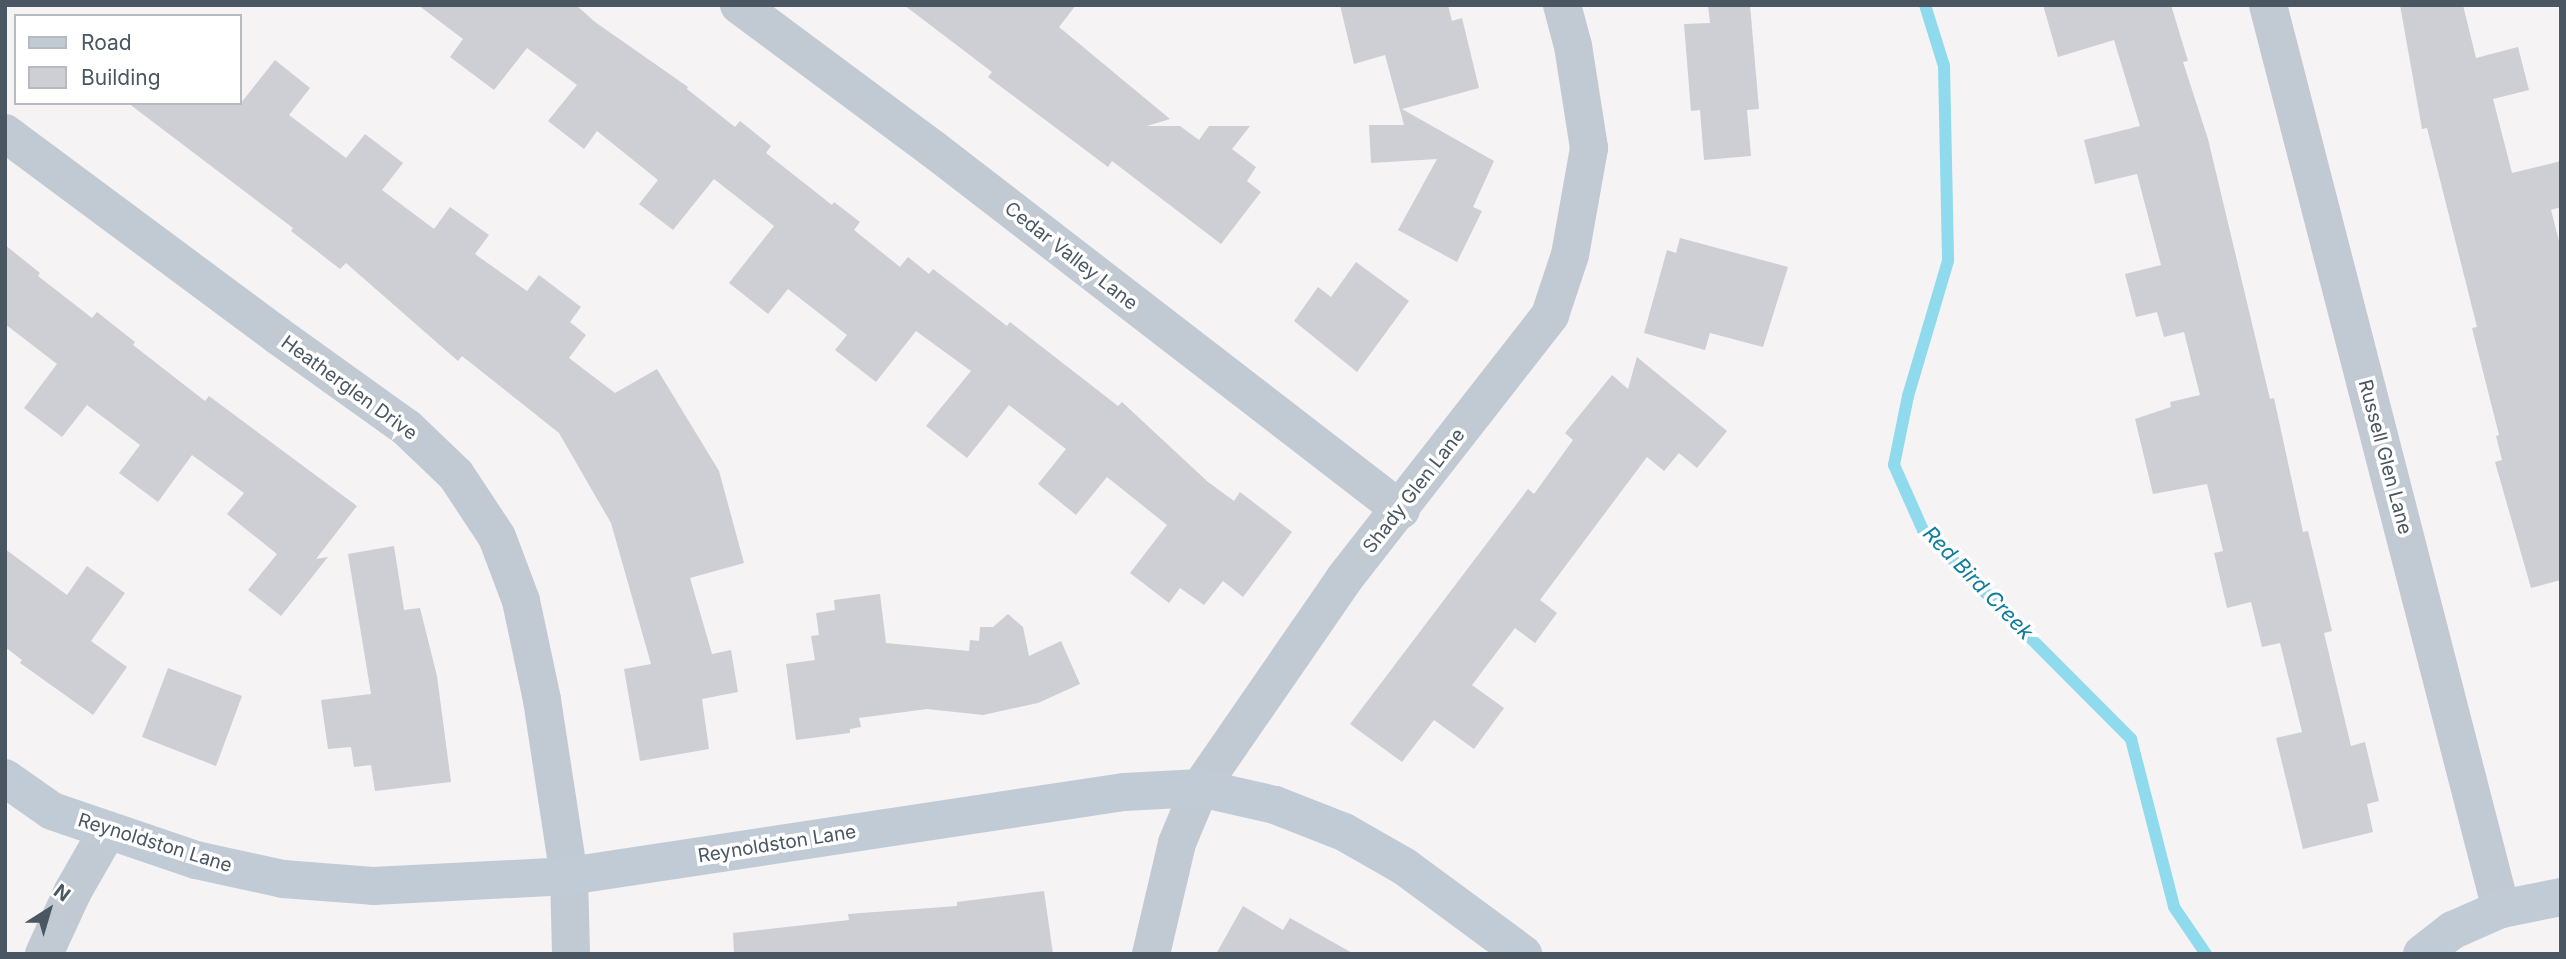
<!DOCTYPE html>
<html>
<head>
<meta charset="utf-8">
<style>
	body { margin:0 }
	#map { position:relative; width:2566px; height:959px; overflow:hidden; background:#f5f3f3; font-family:Inter,sans-serif }
	div>[style] { position:absolute }
	.stream>* { height:12px; margin:-6px; padding:0 6px; transform-origin:6px; border-radius:6px; background:#90daee }
	.building>* { inset:0; background:#cdcfd5 }
	.street>* { height:38px; margin:-19px; padding:0 19px; transform-origin:19px; border-radius:19px; background:#c1cad2 }
	.secondary>* { height:38px; margin:-19px; padding:0 19px; transform-origin:19px; border-radius:19px; background:#c1cbd6 }
	span { translate:-50% -50%; white-space:nowrap; text-align:center; line-height:1.15; -webkit-text-stroke:7px #fff; paint-order:stroke }
	.street-label { font-size:19px; color:#4a5661 }
	.water-label { font-size:21px; color:#0c7c9b; font-style:italic }
	.frame { position:absolute; inset:0; border:7px solid #4a5661; pointer-events:none }
	.legend { position:absolute; left:14px; top:14px; width:228px; height:91px; box-sizing:border-box; background:#fff; border:2px solid #b7bbc0; margin:0; padding:9px 12px; list-style:none; font-size:21px; color:#4a5661 }
	.legend li { display:flex; align-items:center; gap:14px; height:35px }
	.legend b { width:35px; border:2px solid #b7bbc0 }
	.north { position:absolute; left:14px; top:875px; width:70px; height:70px; -webkit-text-stroke:5px #fff; paint-order:stroke; rotate:37deg; font-size:19px; font-weight:700; line-height:28px; text-align:center; color:#4a5661 }
	.north::after { content:''; display:block; margin:auto; width:24px; height:32px; background:#4a5661; clip-path:polygon(50% 0,100% 100%,50% 72%,0 100%) }
</style>
</head>
<body>
<div id="map">
	<div class="stream">
		<div style="left:1925px;top:5px;width:64px;rotate:72.7deg"></div>
		<div style="left:1944px;top:66px;width:195px;rotate:88.8deg"></div>
		<div style="left:1948px;top:261px;width:141px;rotate:106.5deg"></div>
		<div style="left:1908px;top:396px;width:70px;rotate:101.5deg"></div>
		<div style="left:1894px;top:465px;width:71px;rotate:66deg"></div>
		<div style="left:1923px;top:530px;width:295px;rotate:45.1deg"></div>
		<div style="left:2131px;top:739px;width:173px;rotate:75.6deg"></div>
		<div style="left:2174px;top:907px;width:57px;rotate:55.8deg"></div>
	</div>
	<div class="building">
		<div style="clip-path:polygon(418px 5px,576px 5px,595px 22px,688px 87px,687px 89px,735px 127px,740px 121px,771px 146px,766px 153px,832px 205px,834px 202px,860px 222px,854px 230px,900px 267px,908px 257px,929px 274px,933px 269px,1007px 326px,1010px 322px,1118px 406px,1122px 402px,1208px 482px,1234px 501px,1240px 492px,1292px 532px,1243px 597px,1223px 581px,1204px 605px,1180px 588px,1169px 603px,1130px 573px,1167px 525px,1107px 477px,1076px 515px,1038px 484px,1066px 449px,1009px 405px,967px 458px,926px 426px,971px 371px,916px 331px,876px 382px,835px 350px,847px 335px,788px 289px,768px 314px,729px 283px,774px 226px,714px 179px,673px 230px,639px 204px,658px 180px,597px 131px,584px 149px,548px 121px,577px 85px,527px 48px,494px 90px,450px 57px,463px 39px)"></div>
		<div style="clip-path:polygon(904px 5px,1076px 5px,1059px 27px,1170px 119px,1147px 126px,1180px 126px,1199px 140px,1209px 126px,1250px 126px,1232px 149px,1256px 167px,1247px 181px,1261px 192px,1221px 244px,1112px 161px,1108px 167px,988px 77px,992px 72px)"></div>
		<div style="clip-path:polygon(1340px 5px,1448px 5px,1452px 21px,1462px 18px,1479px 88px,1402px 109px,1494px 161px,1473px 207px,1482px 211px,1457px 262px,1398px 230px,1437px 159px,1371px 163px,1369px 125px,1404px 125px,1385px 55px,1354px 64px)"></div>
		<div style="clip-path:polygon(1708px 5px,1750px 5px,1759px 109px,1747px 110px,1751px 156px,1704px 160px,1700px 110px,1691px 111px,1684px 24px,1710px 23px)"></div>
		<div style="clip-path:polygon(2043px 5px,2171px 5px,2188px 61px,2183px 62px,2208px 139px,2270px 399px,2274px 398px,2303px 532px,2308px 531px,2332px 631px,2324px 633px,2351px 746px,2365px 742px,2379px 801px,2367px 804px,2373px 832px,2303px 849px,2276px 738px,2302px 732px,2280px 643px,2262px 647px,2251px 602px,2227px 608px,2214px 553px,2223px 551px,2207px 484px,2153px 494px,2135px 419px,2171px 407px,2170px 402px,2200px 395px,2184px 332px,2164px 337px,2157px 312px,2136px 317px,2125px 274px,2161px 265px,2137px 174px,2095px 184px,2084px 140px,2140px 126px,2114px 40px,2058px 57px)"></div>
		<div style="clip-path:polygon(2400px 5px,2463px 5px,2476px 58px,2518px 47px,2529px 90px,2493px 99px,2512px 173px,2561px 161px,2561px 207px,2551px 210px,2561px 249px,2561px 580px,2531px 588px,2495px 462px,2502px 460px,2496px 436px,2499px 435px,2472px 328px,2477px 327px,2427px 128px,2422px 129px)"></div>
		<div style="clip-path:polygon(275px 60px,310px 88px,289px 115px,346px 158px,365px 134px,403px 163px,382px 190px,434px 229px,450px 207px,489px 235px,475px 254px,527px 291px,539px 275px,581px 307px,570px 322px,586px 335px,569px 358px,615px 393px,657px 369px,719px 471px,744px 563px,690px 578px,712px 654px,731px 650px,738px 692px,702px 699px,709px 749px,640px 761px,624px 669px,651px 664px,611px 523px,559px 433px,462px 356px,458px 361px,346px 263px,340px 269px,291px 231px,293px 228px,128px 103px,241px 103px)"></div>
		<div style="clip-path:polygon(1680px 238px,1788px 267px,1763px 347px,1710px 333px,1705px 350px,1644px 333px,1667px 250px,1676px 253px)"></div>
		<div style="clip-path:polygon(5px 245px,40px 273px,38px 276px,92px 318px,97px 312px,135px 342px,133px 345px,205px 401px,209px 396px,357px 506px,316px 559px,328px 557px,281px 616px,248px 590px,277px 554px,227px 514px,244px 493px,192px 455px,158px 502px,119px 473px,140px 445px,87px 405px,62px 437px,24px 408px,57px 364px,5px 324px)"></div>
		<div style="clip-path:polygon(1356px 262px,1409px 301px,1357px 372px,1294px 321px,1318px 287px,1331px 297px)"></div>
		<div style="clip-path:polygon(1637px 357px,1727px 431px,1697px 468px,1679px 453px,1664px 471px,1647px 457px,1540px 600px,1557px 613px,1535px 643px,1515px 628px,1472px 685px,1504px 708px,1474px 749px,1434px 720px,1402px 762px,1350px 724px,1528px 489px,1534px 494px,1573px 440px,1565px 433px,1612px 375px,1628px 389px)"></div>
		<div style="clip-path:polygon(394px 546px,404px 610px,420px 608px,437px 676px,451px 782px,375px 791px,371px 765px,354px 767px,351px 747px,328px 749px,321px 700px,371px 694px,348px 554px)"></div>
		<div style="clip-path:polygon(5px 549px,67px 595px,87px 566px,125px 593px,91px 641px,127px 667px,93px 715px,20px 663px,22px 660px,5px 647px)"></div>
		<div style="clip-path:polygon(880px 594px,886px 643px,969px 651px,970px 640px,979px 641px,980px 627px,993px 627px,1008px 614px,1023px 627px,1029px 656px,1061px 641px,1080px 684px,1038px 703px,983px 715px,927px 709px,859px 718px,861px 727px,850px 729px,850px 733px,796px 740px,786px 664px,815px 660px,811px 636px,819px 635px,816px 613px,835px 610px,834px 600px)"></div>
		<div style="clip-path:polygon(168px 668px,242px 696px,216px 766px,142px 737px)"></div>
		<div style="clip-path:polygon(1044px 891px,1053px 954px,734px 954px,733px 933px,849px 920px,848px 914px,957px 906px,957px 902px)"></div>
		<div style="clip-path:polygon(1243px 906px,1283px 930px,1290px 918px,1354px 954px,1216px 954px)"></div>
	</div>
	<div class="street">
		<div style="left:739px;top:5px;width:242px;rotate:36.6deg"></div>
		<div style="left:933px;top:149px;width:591px;rotate:37.65deg"></div>
		<div style="left:2268px;top:5px;width:934px;rotate:75.55deg"></div>
		<div style="left:5px;top:133px;width:339px;rotate:36.6deg"></div>
		<div style="left:277px;top:335px;width:160px;rotate:35.6deg"></div>
		<div style="left:407px;top:428px;width:68px;rotate:43.8deg"></div>
		<div style="left:456px;top:475px;width:74px;rotate:56.5deg"></div>
		<div style="left:497px;top:537px;width:68px;rotate:69.4deg"></div>
		<div style="left:521px;top:601px;width:101px;rotate:78deg"></div>
		<div style="left:542px;top:700px;width:178px;rotate:81.3deg"></div>
		<div style="left:569px;top:876px;width:78px;rotate:88.5deg"></div>
		<div style="left:44px;top:954px;width:69px;rotate:-65.3deg"></div>
		<div style="left:73px;top:891px;width:70px;rotate:-60.2deg"></div>
		<div style="left:1151px;top:954px;width:114px;rotate:-76.8deg"></div>
		<div style="left:1177px;top:843px;width:60px;rotate:-67.3deg"></div>
		<div style="left:1200px;top:788px;width:254px;rotate:-55.4deg"></div>
		<div style="left:1344px;top:579px;width:335px;rotate:-52deg"></div>
		<div style="left:1550px;top:315px;width:63px;rotate:-71.6deg"></div>
		<div style="left:1570px;top:255px;width:109px;rotate:-79.9deg"></div>
		<div style="left:1589px;top:148px;width:103px;rotate:-98.9deg"></div>
		<div style="left:1573px;top:46px;width:42px;rotate:-105deg"></div>
	</div>
	<div class="secondary">
		<div style="left:5px;top:778px;width:57px;rotate:35.1deg"></div>
		<div style="left:52px;top:811px;width:152px;rotate:18.8deg"></div>
		<div style="left:196px;top:860px;width:89px;rotate:12.3deg"></div>
		<div style="left:283px;top:879px;width:90px;rotate:4.4deg"></div>
		<div style="left:373px;top:886px;width:196px;rotate:-2.9deg"></div>
		<div style="left:569px;top:876px;width:561px;rotate:-8.61deg"></div>
		<div style="left:1124px;top:792px;width:76px;rotate:-3deg"></div>
		<div style="left:1200px;top:788px;width:77px;rotate:12.8deg"></div>
		<div style="left:1275px;top:805px;width:74px;rotate:21.4deg"></div>
		<div style="left:1344px;top:832px;width:70px;rotate:29.8deg"></div>
		<div style="left:1405px;top:867px;width:147px;rotate:36.4deg"></div>
		<div style="left:2422px;top:954px;width:39px;rotate:-38deg"></div>
		<div style="left:2453px;top:930px;width:52px;rotate:-23.6deg"></div>
		<div style="left:2501px;top:909px;width:61px;rotate:-11.3deg"></div>
	</div>
	<div class="street-label">
		<span style="left:1071px;top:256px;rotate:38deg">Cedar Valley Lane</span>
		<span style="left:349px;top:388px;rotate:36deg">Heatherglen Drive</span>
		<span style="left:2385px;top:457px;rotate:75deg">Russell Glen Lane</span>
		<span style="left:1414px;top:491px;rotate:-52deg">Shady Glen Lane</span>
		<span style="left:155px;top:843px;rotate:17deg">Reynoldston Lane</span>
		<span style="left:777px;top:844px;rotate:-9deg">Reynoldston Lane</span>
	</div>
	<div class="water-label">
		<span style="left:1978px;top:583px;rotate:46deg">Red Bird Creek</span>
	</div>
	<div class="frame"></div>
	<ul class="legend">
	<li><b style="height:9px;background:#c1cbd6"></b>Road</li>
	<li><b style="height:19px;background:#cdcfd5"></b>Building</li>
	</ul>
	<div class="north">N</div>
</div>
</body>
</html>
